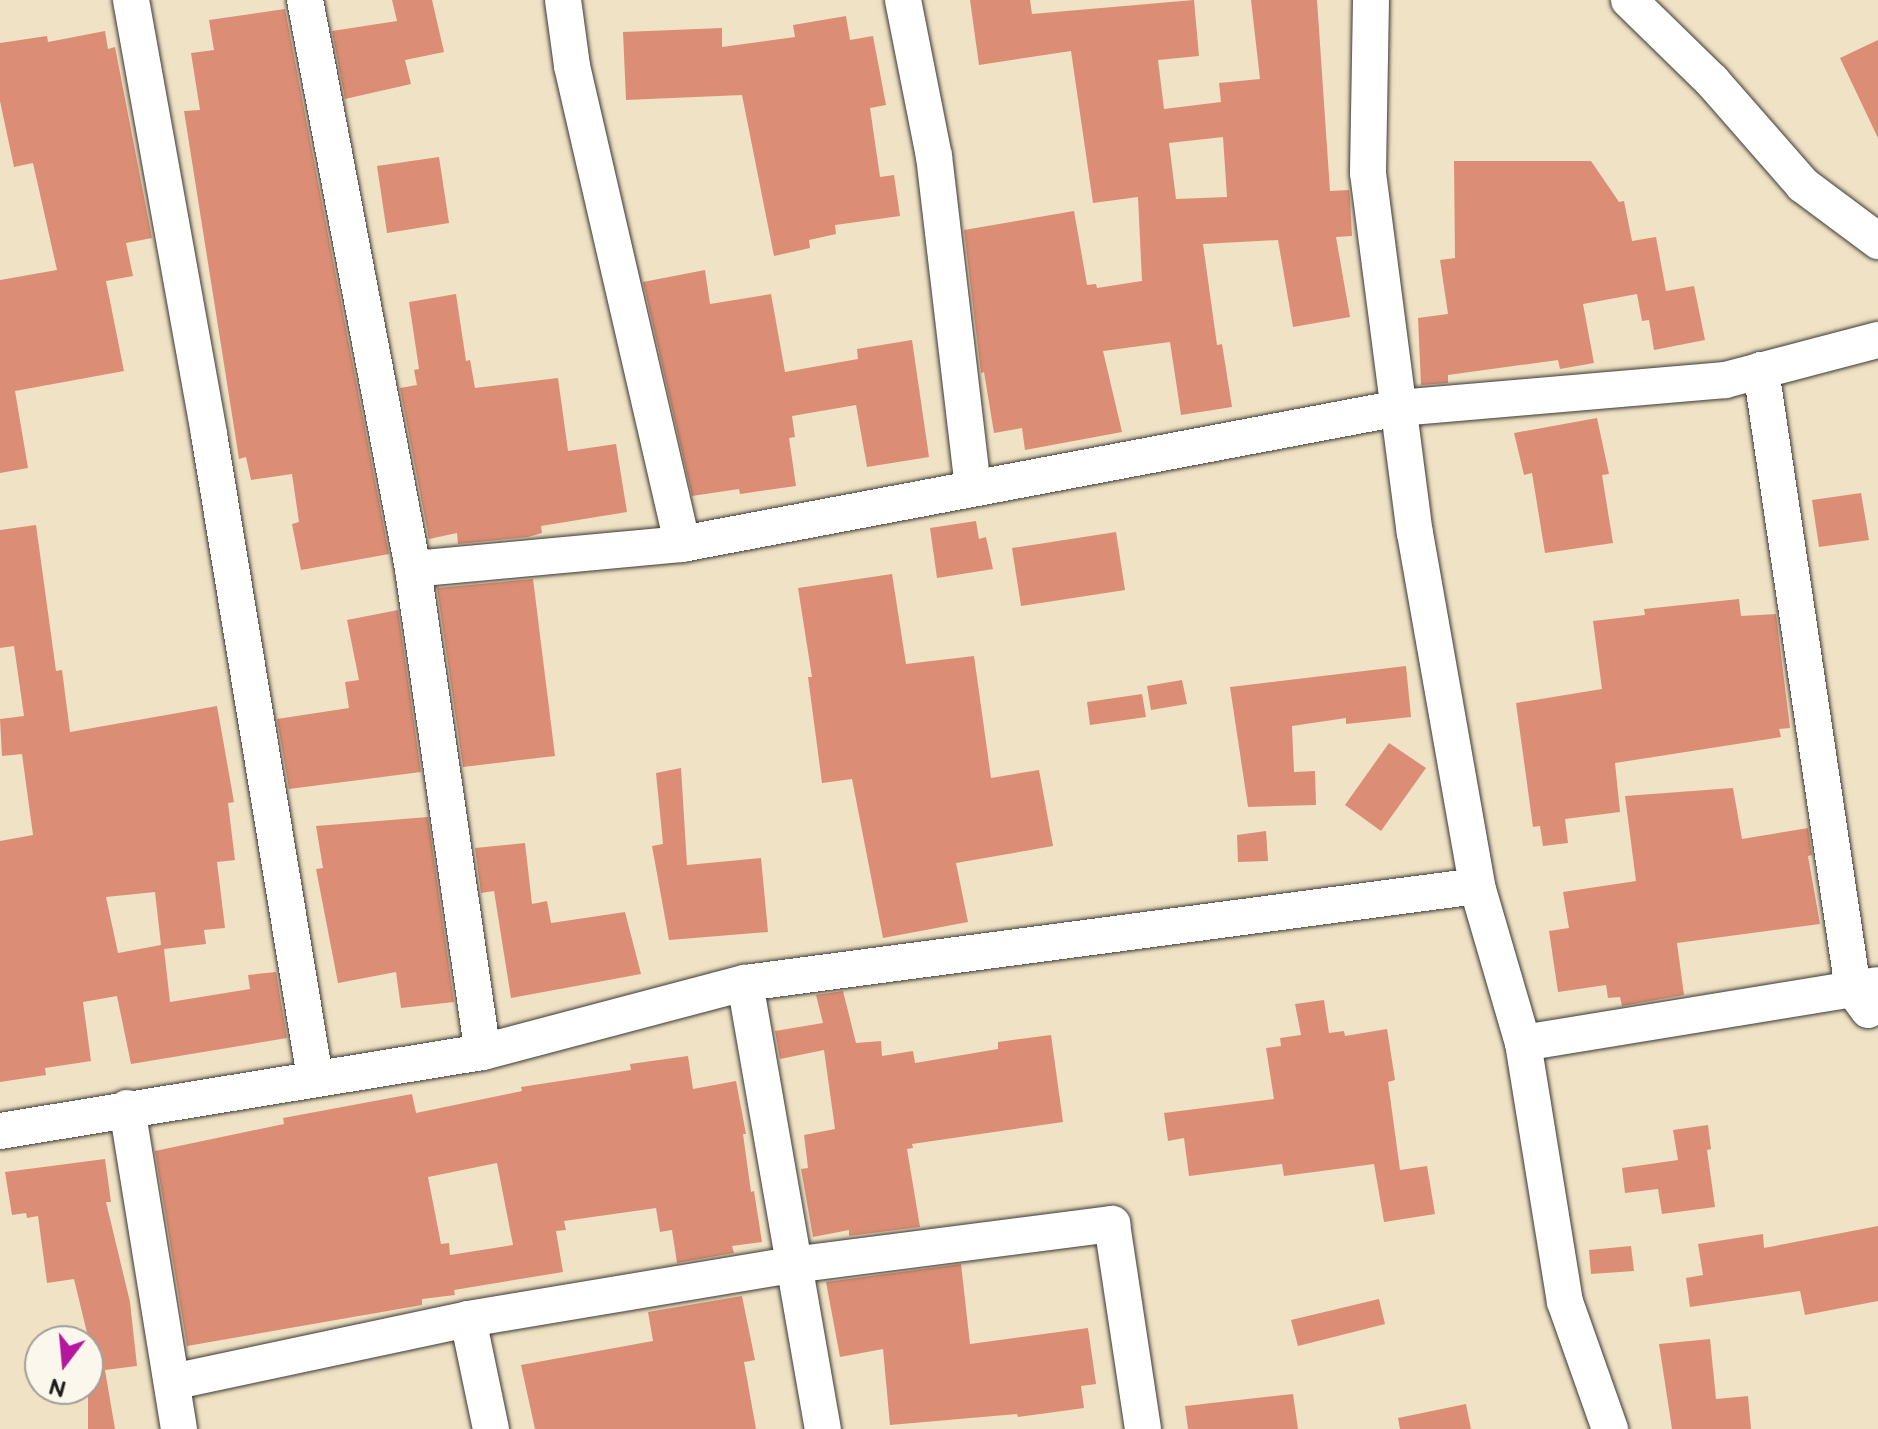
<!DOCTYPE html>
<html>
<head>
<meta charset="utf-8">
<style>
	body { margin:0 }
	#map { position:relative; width:1878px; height:1429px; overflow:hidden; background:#f0e2c5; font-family:"Balsamiq Sans",sans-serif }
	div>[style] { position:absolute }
	.building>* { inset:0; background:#db8e75 }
	.roads { filter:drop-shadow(0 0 2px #3c3a35) drop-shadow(0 0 2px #3c3a35) }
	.street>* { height:36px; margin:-18px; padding:0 18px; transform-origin:18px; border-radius:18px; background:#fff }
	span { translate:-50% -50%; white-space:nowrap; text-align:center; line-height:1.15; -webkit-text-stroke:6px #fbf7ec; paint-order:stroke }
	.north { position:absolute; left:24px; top:1325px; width:80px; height:80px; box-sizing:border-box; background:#fbf7ec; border:2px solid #a29f99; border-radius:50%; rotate:196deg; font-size:22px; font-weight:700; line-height:32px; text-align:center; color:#1c1c1c }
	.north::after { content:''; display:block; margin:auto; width:28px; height:36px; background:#b5179e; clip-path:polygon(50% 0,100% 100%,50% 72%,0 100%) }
</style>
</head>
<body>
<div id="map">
	<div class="building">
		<div style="clip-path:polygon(392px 0,432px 0,444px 52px,405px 60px,411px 84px,345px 99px,332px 31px,397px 21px)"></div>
		<div style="clip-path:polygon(evenodd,970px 0,1030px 0,1032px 14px,1194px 0,1199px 56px,1158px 60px,1164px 109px,1221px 102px,1219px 83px,1260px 79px,1251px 0,1317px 0,1330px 191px,1349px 190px,1350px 199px,1352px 236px,1336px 237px,1350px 317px,1293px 327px,1278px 240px,1203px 244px,1217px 345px,1222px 344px,1232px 407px,1181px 415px,1170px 342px,1103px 351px,1122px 432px,1025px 450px,1022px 428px,994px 433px,984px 372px,981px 373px,964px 230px,1074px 211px,1087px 285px,1096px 284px,1097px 288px,1142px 281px,1138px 197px,1093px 203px,1071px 51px,979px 65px,970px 0,1223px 137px,1227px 197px,1176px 199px,1169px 143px,1223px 137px)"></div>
		<div style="clip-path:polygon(285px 9px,389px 554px,301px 570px,292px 524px,299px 522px,292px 474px,251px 480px,246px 457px,239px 459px,184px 111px,200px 110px,191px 53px,214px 50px,209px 20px)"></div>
		<div style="clip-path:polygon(846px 16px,850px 40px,873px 36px,886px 105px,870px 108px,880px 177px,894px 175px,900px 216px,835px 225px,836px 234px,809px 240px,810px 248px,774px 256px,742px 95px,626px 100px,623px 32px,722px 28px,722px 47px,795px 37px,793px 25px)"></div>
		<div style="clip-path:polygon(105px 31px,108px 49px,115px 47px,152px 238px,126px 243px,133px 276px,106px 281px,124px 371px,15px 391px,28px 468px,0 473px,0 280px,57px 270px,33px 163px,14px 167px,0 101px,0 43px,47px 36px,48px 42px)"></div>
		<div style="clip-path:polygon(1878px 40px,1878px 138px,1840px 58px)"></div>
		<div style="clip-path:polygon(439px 157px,449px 223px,387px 233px,377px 166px)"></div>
		<div style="clip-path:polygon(1454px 161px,1591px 161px,1619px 202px,1624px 201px,1632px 241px,1656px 237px,1666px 291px,1694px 286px,1705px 340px,1654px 350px,1649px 320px,1642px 321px,1637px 294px,1583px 304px,1594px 363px,1560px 369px,1558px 360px,1448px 375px,1448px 383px,1421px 385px,1418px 318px,1448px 314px,1440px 260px,1455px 258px)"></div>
		<div style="clip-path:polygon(705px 270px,710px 304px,771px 294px,785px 372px,858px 359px,857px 349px,912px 340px,929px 457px,867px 467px,856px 405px,792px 416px,795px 437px,789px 438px,796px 486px,740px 494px,739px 489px,692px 496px,643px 282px)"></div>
		<div style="clip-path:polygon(456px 294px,466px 361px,470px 360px,475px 388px,558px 378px,568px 451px,616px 444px,627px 512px,541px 526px,542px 533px,528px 537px,458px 544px,457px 533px,429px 539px,400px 388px,417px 385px,414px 370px,419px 369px,409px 302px)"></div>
		<div style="clip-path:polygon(1597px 418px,1609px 474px,1602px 475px,1613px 543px,1545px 553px,1532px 473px,1524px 475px,1514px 433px)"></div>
		<div style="clip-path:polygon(1861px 493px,1869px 540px,1819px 547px,1812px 500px)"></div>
		<div style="clip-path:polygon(976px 521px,979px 539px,986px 537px,993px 569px,937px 578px,930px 528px)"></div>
		<div style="clip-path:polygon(evenodd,36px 525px,56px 671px,62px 670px,70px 732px,217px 706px,234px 802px,228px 803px,235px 860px,217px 862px,225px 928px,204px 930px,206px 944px,164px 949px,170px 1002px,250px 989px,248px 975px,276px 972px,287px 1038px,131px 1064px,117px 996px,83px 1002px,91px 1061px,45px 1068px,46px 1075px,0 1082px,0 841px,33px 835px,22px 754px,2px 756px,0 719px,24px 716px,14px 646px,0 648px,0 530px,36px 525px,155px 892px,161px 945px,118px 953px,106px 897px,155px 892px)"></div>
		<div style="clip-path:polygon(1116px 532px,1125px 590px,1021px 606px,1012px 548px)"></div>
		<div style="clip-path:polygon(892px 574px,906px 664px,974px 656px,991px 778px,1039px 770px,1053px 846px,956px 863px,968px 922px,883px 938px,852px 779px,822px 783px,808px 677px,812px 677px,798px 588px)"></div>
		<div style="clip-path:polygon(533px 579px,555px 756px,463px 767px,437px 588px)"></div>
		<div style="clip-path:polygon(1739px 599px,1741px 616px,1776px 614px,1790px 728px,1779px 729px,1781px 737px,1615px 763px,1620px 812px,1565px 819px,1568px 843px,1543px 846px,1540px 826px,1533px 827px,1516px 703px,1602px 689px,1593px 621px,1645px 615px,1644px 609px)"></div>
		<div style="clip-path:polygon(398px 610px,421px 772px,289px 789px,277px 719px,349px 708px,345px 682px,359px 680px,347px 620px)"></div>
		<div style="clip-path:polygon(1406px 666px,1411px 717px,1346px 724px,1346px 718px,1292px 726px,1294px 772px,1315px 771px,1316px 805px,1248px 807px,1230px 687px)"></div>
		<div style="clip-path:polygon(1182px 680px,1187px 704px,1151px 710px,1147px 686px)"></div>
		<div style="clip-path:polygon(1142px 694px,1146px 717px,1090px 725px,1087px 702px)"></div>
		<div style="clip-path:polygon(1389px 743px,1426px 768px,1381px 831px,1345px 805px)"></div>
		<div style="clip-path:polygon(681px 768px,687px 865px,761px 858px,768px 932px,669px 940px,652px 846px,663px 844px,656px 773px)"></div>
		<div style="clip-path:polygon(1733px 788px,1742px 839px,1808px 828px,1812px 855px,1808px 856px,1820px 924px,1677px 943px,1684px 995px,1622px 1006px,1620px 997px,1608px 998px,1606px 985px,1558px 992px,1549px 931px,1569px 928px,1563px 892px,1636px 881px,1625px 796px)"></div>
		<div style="clip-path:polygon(428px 817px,454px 1002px,401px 1008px,396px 972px,338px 983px,316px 869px,323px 868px,316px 826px)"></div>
		<div style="clip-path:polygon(1266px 831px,1268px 861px,1238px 862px,1237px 835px)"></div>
		<div style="clip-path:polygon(525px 843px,532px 904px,547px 901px,551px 923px,625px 912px,641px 974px,511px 998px,494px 891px,481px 893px,475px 848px)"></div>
		<div style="clip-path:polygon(843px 991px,856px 1043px,881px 1041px,882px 1056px,913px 1051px,915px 1063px,998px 1049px,998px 1042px,1051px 1035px,1063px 1122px,912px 1144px,913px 1148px,907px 1149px,920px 1227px,849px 1236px,849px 1230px,813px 1237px,801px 1169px,808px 1168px,804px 1135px,835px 1129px,824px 1050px,780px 1059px,775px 1031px,823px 1023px,816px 995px)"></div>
		<div style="clip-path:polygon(1324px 1000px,1329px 1033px,1344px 1031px,1345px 1036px,1387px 1029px,1395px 1080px,1388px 1082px,1400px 1170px,1427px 1166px,1435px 1214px,1384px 1222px,1374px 1164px,1284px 1176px,1282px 1164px,1189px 1176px,1184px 1138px,1168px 1141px,1164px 1113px,1274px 1099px,1266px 1048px,1281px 1046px,1280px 1038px,1301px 1035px,1295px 1004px)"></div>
		<div style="clip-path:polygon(evenodd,688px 1056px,693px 1089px,736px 1081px,746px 1134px,743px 1134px,751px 1192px,754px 1191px,762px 1242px,732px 1246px,734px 1253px,677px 1263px,672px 1230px,660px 1232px,656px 1208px,564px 1221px,566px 1230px,556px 1231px,563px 1272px,454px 1290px,455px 1295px,422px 1299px,422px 1305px,187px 1346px,155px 1151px,284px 1124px,283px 1118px,412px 1094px,416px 1113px,522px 1091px,521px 1087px,631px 1070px,630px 1064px,688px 1056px,497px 1163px,513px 1245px,450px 1255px,449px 1243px,441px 1244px,428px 1177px,497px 1163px)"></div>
		<div style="clip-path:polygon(1708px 1125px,1711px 1149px,1707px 1150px,1715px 1207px,1662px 1214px,1658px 1189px,1625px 1193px,1622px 1168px,1678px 1160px,1673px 1130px)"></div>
		<div style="clip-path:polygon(105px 1159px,111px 1202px,106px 1202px,130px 1302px,137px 1366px,105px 1370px,115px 1429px,88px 1429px,88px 1337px,74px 1279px,47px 1283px,38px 1216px,27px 1218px,26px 1213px,12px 1215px,5px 1172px)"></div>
		<div style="clip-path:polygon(1878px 1226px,1878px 1301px,1805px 1315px,1800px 1291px,1690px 1307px,1686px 1278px,1703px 1275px,1698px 1244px,1763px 1234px,1764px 1248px)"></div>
		<div style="clip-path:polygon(1631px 1246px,1634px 1271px,1591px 1274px,1589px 1250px)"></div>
		<div style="clip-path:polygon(961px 1264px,970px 1344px,1088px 1328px,1096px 1384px,1081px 1386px,1084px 1408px,1018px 1417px,1017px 1414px,890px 1425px,883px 1349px,840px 1357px,826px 1282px)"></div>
		<div style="clip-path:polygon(742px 1296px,755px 1360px,744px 1362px,756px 1429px,535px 1429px,521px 1365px,653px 1341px,648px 1312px)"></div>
		<div style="clip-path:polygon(1379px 1299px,1385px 1324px,1298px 1346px,1291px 1320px)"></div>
		<div style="clip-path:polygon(1710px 1339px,1716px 1399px,1748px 1396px,1751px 1429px,1672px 1429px,1659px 1344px)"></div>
		<div style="clip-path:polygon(1293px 1394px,1298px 1429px,1188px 1429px,1185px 1406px)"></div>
		<div style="clip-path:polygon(1466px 1404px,1471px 1429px,1400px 1429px,1398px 1418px)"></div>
	</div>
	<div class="roads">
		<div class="street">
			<div style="left:131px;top:0;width:441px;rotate:79.8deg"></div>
			<div style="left:209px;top:434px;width:653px;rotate:80.65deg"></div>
			<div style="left:305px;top:0;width:579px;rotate:79.25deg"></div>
			<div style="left:413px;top:569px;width:488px;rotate:81.8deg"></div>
			<div style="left:563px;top:0;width:67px;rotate:82.2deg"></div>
			<div style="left:572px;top:66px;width:490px;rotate:77deg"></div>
			<div style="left:903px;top:0;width:159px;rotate:78.8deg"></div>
			<div style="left:934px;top:156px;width:334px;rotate:83.3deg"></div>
			<div style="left:1371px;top:0;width:173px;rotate:91deg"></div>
			<div style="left:1368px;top:173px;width:363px;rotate:82.6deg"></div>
			<div style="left:1415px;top:533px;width:358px;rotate:80deg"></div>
			<div style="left:1477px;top:886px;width:164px;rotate:73.7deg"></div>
			<div style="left:1523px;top:1043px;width:262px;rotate:80.8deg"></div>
			<div style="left:1565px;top:1302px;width:135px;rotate:70.5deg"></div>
			<div style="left:1629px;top:0;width:116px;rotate:44.3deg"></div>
			<div style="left:1712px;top:81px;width:138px;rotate:48.8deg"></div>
			<div style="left:1803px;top:185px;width:94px;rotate:36.7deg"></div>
			<div style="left:1761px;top:370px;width:626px;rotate:81.55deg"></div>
			<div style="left:1853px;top:989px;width:26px;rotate:54deg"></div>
			<div style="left:413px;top:569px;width:270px;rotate:-5.3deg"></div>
			<div style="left:682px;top:544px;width:730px;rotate:-10.74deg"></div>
			<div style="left:1399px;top:408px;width:327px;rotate:-4.9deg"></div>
			<div style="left:1725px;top:380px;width:158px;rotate:-14.7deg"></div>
			<div style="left:745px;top:983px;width:453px;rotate:80.1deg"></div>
			<div style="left:1523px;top:1043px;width:358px;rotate:-9.3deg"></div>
			<div style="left:127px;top:1108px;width:325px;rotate:80.8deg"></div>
			<div style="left:0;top:1131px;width:489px;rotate:-9.3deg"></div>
			<div style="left:483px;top:1052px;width:271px;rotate:-14.8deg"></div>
			<div style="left:745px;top:983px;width:738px;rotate:-7.55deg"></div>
			<div style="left:468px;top:1319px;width:112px;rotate:78.2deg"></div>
			<div style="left:172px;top:1382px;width:303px;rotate:-12deg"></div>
			<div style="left:468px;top:1319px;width:328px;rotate:-9.5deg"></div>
			<div style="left:792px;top:1265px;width:323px;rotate:-7.3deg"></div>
			<div style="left:1112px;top:1224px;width:207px;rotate:81.4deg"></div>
		</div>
	</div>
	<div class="north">N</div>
</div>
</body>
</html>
